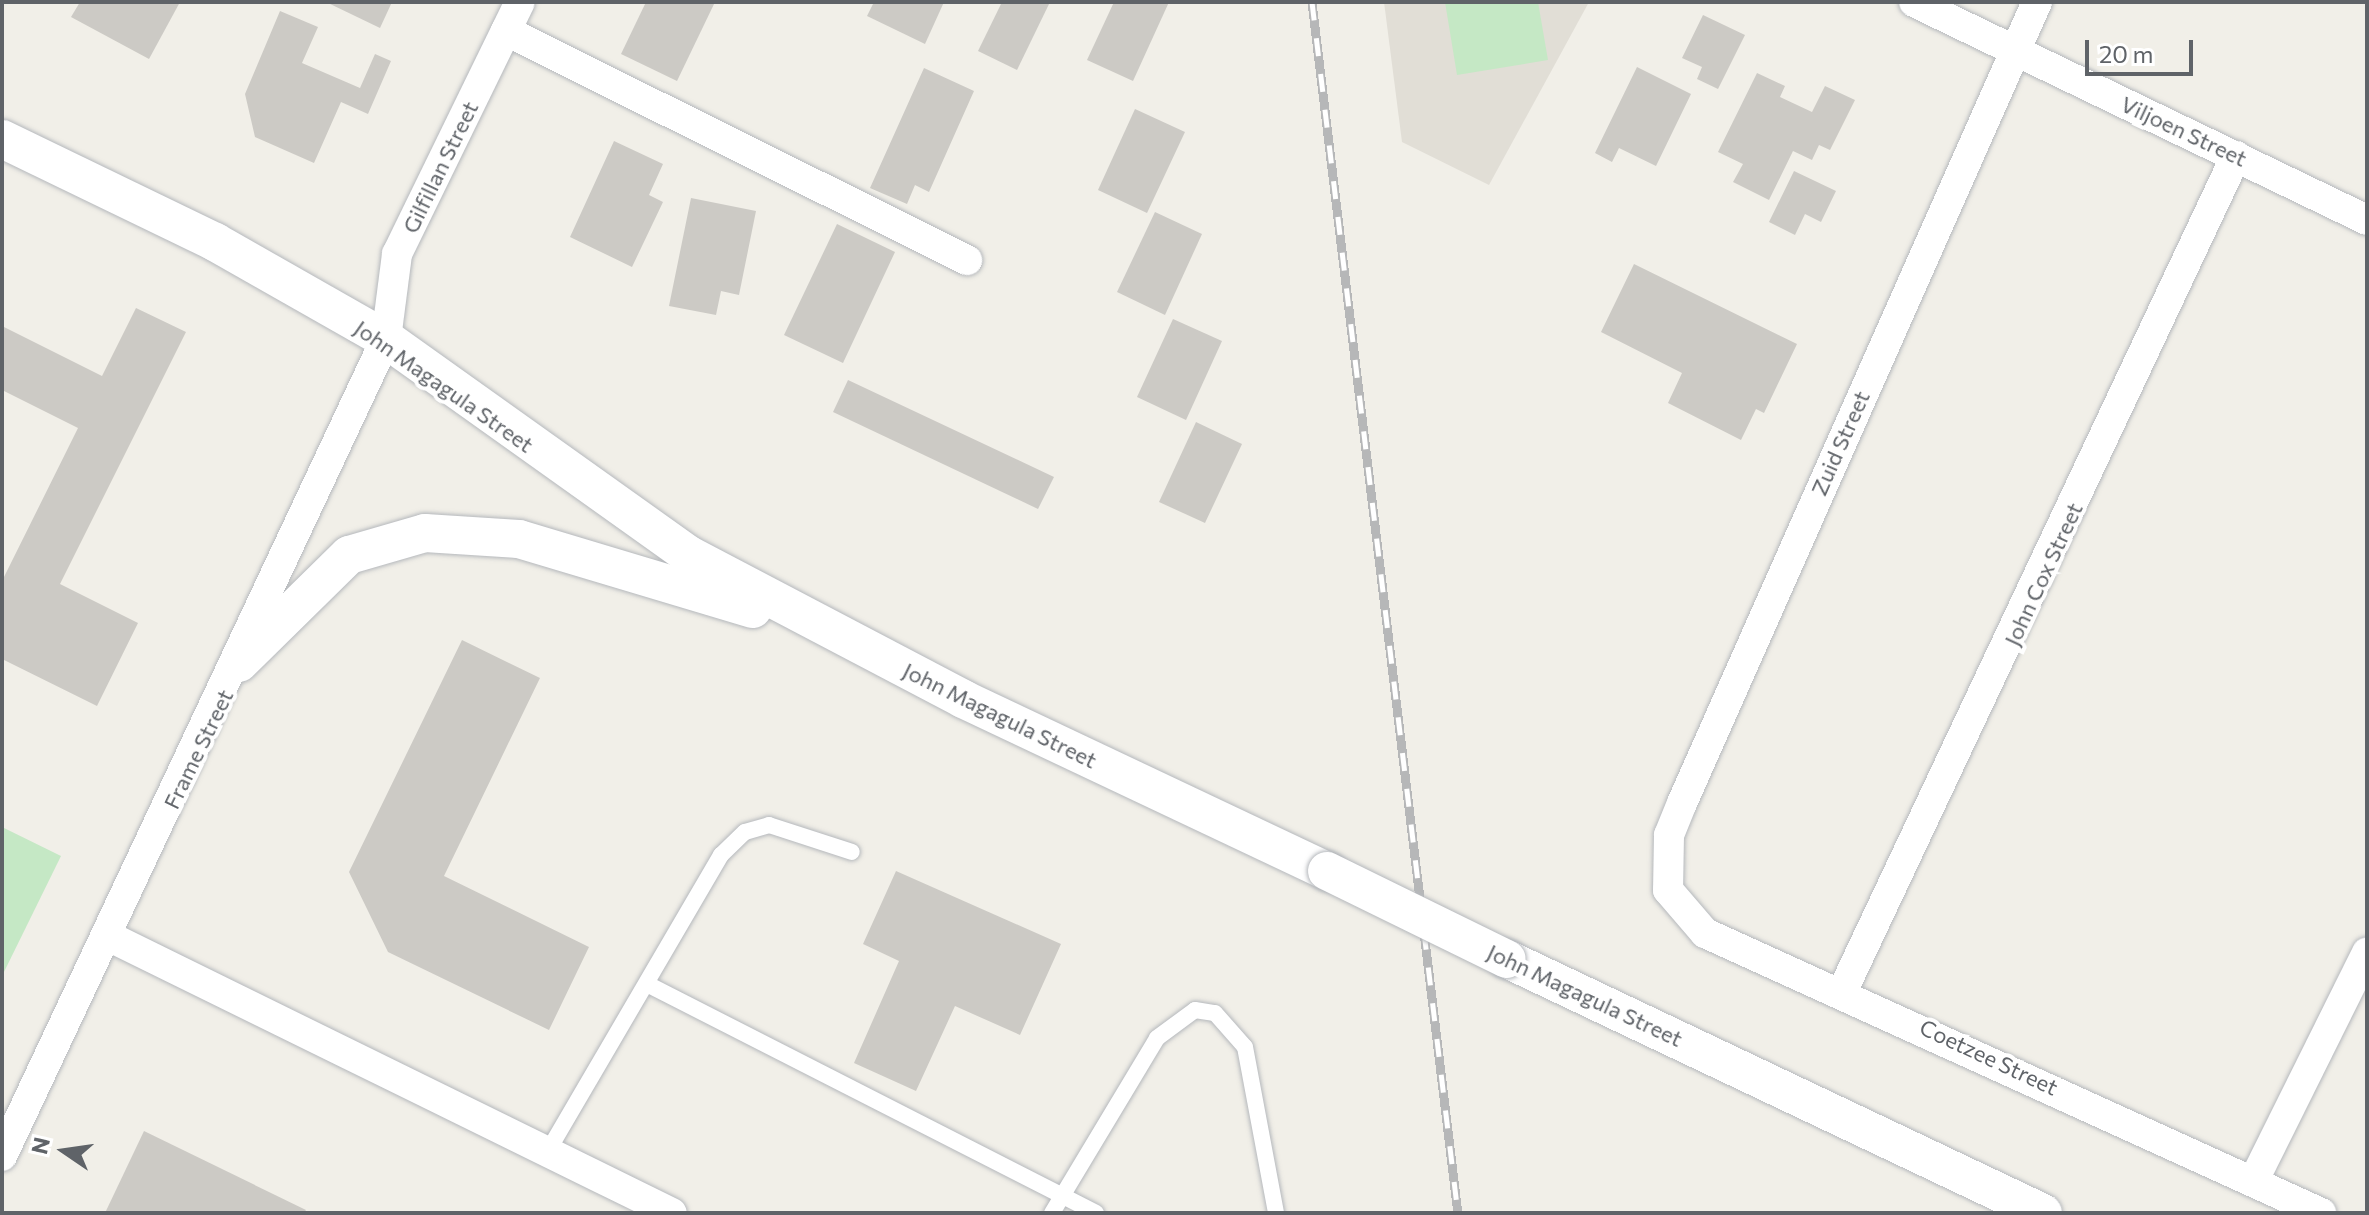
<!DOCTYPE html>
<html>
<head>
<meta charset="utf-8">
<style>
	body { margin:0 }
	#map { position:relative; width:2369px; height:1215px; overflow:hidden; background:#f1efe8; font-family:Commissioner,sans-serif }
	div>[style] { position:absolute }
	.education>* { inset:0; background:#e1ded6 }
	.green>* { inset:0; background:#c5e8c5 }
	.building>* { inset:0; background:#cccac5 }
	.roads { filter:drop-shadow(0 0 2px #b5b8bc) drop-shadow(0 0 2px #b5b8bc) }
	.service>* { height:16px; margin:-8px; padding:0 8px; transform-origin:8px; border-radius:8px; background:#fff }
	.minor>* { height:30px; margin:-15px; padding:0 15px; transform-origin:15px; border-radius:15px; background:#fff }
	.tertiary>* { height:38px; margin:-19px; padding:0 19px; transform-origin:19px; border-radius:19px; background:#fff }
	.rail>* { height:9px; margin-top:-4.5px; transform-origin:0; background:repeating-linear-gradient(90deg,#fff 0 18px,#b6b7b8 0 36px); box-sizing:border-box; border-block:2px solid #b6b7b8 }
	.bridges { filter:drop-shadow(0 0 2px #b5b8bc) drop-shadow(0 0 2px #b5b8bc) }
	.tertiary-bridge>* { height:38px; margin:-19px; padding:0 19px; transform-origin:19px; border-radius:19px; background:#fff }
	span { translate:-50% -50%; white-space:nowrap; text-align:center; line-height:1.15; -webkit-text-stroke:8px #fff; paint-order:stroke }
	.street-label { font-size:22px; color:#5f6368 }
	.frame { position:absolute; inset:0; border:4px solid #5f6368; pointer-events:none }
	.north { position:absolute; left:24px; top:1111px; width:80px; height:80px; -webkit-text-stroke:6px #fff; paint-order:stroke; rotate:283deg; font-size:22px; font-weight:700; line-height:32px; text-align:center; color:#5f6368 }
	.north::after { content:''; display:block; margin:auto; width:28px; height:36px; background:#5f6368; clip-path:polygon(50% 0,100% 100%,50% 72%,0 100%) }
	.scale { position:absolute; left:2085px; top:40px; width:108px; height:36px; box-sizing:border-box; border:4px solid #5f6368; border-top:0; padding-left:10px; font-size:24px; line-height:28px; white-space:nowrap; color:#5f6368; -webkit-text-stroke:6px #fff; paint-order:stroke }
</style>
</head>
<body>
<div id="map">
	<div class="education">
		<div style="clip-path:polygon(1384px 2px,1589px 2px,1489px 185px,1402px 142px)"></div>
	</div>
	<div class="green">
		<div style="clip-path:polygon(1445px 2px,1538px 2px,1548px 60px,1457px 75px)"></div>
		<div style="clip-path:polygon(2px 827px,61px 856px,2px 976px)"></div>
	</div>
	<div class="building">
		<div style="clip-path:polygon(80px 2px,180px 2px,149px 59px,71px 17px)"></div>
		<div style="clip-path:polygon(326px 2px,392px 2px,380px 28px)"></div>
		<div style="clip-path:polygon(646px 2px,715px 2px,677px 81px,621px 54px)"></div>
		<div style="clip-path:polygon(874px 2px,944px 2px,925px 44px,867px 16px)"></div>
		<div style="clip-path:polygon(1002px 2px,1050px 2px,1017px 70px,978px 51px)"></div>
		<div style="clip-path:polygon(1114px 2px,1169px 2px,1133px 81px,1087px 60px)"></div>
		<div style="clip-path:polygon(280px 11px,318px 27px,302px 63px,360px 88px,375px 54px,391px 61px,368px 114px,341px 102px,314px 163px,255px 137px,245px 94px)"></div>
		<div style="clip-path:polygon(1703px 15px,1745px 35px,1718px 89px,1697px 79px,1702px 67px,1682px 58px)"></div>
		<div style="clip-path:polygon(1637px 67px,1691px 94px,1656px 166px,1619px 148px,1612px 162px,1595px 153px)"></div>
		<div style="clip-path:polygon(924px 68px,974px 91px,929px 192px,915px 185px,907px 204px,870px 188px)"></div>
		<div style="clip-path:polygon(1757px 73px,1785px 86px,1780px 97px,1812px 112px,1825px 86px,1855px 100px,1830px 150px,1819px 145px,1812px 160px,1793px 151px,1769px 200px,1733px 182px,1743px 164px,1718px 152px)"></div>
		<div style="clip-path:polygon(1135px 109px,1185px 132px,1147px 213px,1098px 190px)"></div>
		<div style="clip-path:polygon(614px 141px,663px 164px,649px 195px,663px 202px,632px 267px,570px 237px)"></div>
		<div style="clip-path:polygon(1794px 171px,1836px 191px,1821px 222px,1805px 214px,1795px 235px,1769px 222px)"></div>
		<div style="clip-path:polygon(691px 198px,756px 211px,739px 295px,721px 291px,716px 315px,669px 306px)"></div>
		<div style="clip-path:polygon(1155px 212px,1202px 234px,1165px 315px,1117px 292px)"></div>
		<div style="clip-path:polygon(837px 224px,895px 252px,843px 363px,784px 335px)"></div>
		<div style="clip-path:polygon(1634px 264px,1797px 344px,1764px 413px,1756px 409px,1741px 440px,1668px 403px,1682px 373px,1601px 332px)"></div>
		<div style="clip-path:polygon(136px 308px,186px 332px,60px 584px,138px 623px,97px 706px,2px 659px,2px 581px,78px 428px,2px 390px,2px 326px,102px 376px)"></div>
		<div style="clip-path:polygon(1173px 319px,1222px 341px,1186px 420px,1137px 397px)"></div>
		<div style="clip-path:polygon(848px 380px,1054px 477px,1038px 509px,833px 412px)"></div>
		<div style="clip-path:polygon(1196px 422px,1242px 444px,1205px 523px,1159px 502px)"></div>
		<div style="clip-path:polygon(462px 640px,540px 678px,444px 876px,589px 947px,549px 1030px,388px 952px,349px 872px)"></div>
		<div style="clip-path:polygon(896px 871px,1061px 944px,1020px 1035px,955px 1006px,916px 1091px,854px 1063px,899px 961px,863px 944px)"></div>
		<div style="clip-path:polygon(144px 1131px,306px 1210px,304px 1213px,105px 1213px)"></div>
	</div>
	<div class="roads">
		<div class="service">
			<div style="left:647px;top:984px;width:504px;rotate:27.02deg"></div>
			<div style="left:548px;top:1151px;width:343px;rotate:-59.7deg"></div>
			<div style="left:721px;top:855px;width:33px;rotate:-44deg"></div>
			<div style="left:745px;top:832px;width:25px;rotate:-16deg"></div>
			<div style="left:769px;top:825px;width:87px;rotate:18deg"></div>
			<div style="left:1052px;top:1213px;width:204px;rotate:-59deg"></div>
			<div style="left:1157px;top:1038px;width:47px;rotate:-36.4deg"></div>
			<div style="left:1195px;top:1010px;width:20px;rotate:9deg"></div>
			<div style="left:1215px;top:1013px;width:45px;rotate:48.6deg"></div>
			<div style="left:1245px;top:1047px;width:169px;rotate:79.4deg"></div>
		</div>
		<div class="minor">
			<div style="left:1914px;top:2px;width:503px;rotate:25.7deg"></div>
			<div style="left:2037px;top:2px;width:876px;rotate:113.9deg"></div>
			<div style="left:1682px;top:803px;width:35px;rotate:112deg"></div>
			<div style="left:1669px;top:835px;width:55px;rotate:91deg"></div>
			<div style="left:1668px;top:890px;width:57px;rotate:49.3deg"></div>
			<div style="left:1705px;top:933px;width:677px;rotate:24.44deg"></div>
			<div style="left:506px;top:31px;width:515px;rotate:26.42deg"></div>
			<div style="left:108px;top:936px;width:628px;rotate:26.16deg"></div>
			<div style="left:1843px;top:990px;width:922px;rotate:-64.77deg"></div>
			<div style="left:2px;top:1156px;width:903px;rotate:-64.83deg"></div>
			<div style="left:386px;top:339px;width:86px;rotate:-82.6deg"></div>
			<div style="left:397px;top:254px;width:280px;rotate:-64deg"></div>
			<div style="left:2254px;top:1180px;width:254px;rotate:-63.6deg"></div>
		</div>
		<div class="tertiary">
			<div style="left:2px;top:139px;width:237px;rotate:25.8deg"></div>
			<div style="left:215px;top:242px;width:197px;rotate:29.6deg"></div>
			<div style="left:386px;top:339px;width:372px;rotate:35.5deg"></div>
			<div style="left:689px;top:555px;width:310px;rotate:27.7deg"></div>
			<div style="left:963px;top:699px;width:403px;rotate:25.3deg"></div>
			<div style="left:239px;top:663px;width:154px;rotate:-44.5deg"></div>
			<div style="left:349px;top:555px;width:79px;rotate:-16.1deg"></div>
			<div style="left:425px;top:533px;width:94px;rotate:3.7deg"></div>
			<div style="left:519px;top:539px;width:244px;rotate:16.7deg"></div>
			<div style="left:1507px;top:959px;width:593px;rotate:25.36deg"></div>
		</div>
	</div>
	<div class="rail">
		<div style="left:1312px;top:2px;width:1220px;rotate:83.13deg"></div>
	</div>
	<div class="bridges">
		<div class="tertiary-bridge">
			<div style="left:1327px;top:871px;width:200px;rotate:26.1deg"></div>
		</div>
	</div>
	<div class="street-label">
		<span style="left:2184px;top:131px;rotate:25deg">Viljoen Street</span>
		<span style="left:440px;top:167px;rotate:-64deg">Gilfillan Street</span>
		<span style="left:444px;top:386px;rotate:35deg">John Magagula Street</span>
		<span style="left:1840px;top:443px;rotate:-66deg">Zuid Street</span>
		<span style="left:2043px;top:574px;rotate:-65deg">John Cox Street</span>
		<span style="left:1000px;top:715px;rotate:26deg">John Magagula Street</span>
		<span style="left:198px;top:749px;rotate:-64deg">Frame Street</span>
		<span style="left:1585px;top:995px;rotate:25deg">John Magagula Street</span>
		<span style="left:1989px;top:1057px;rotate:25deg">Coetzee Street</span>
	</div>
	<div class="frame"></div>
	<div class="north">N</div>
	<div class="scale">20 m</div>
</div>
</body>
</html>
